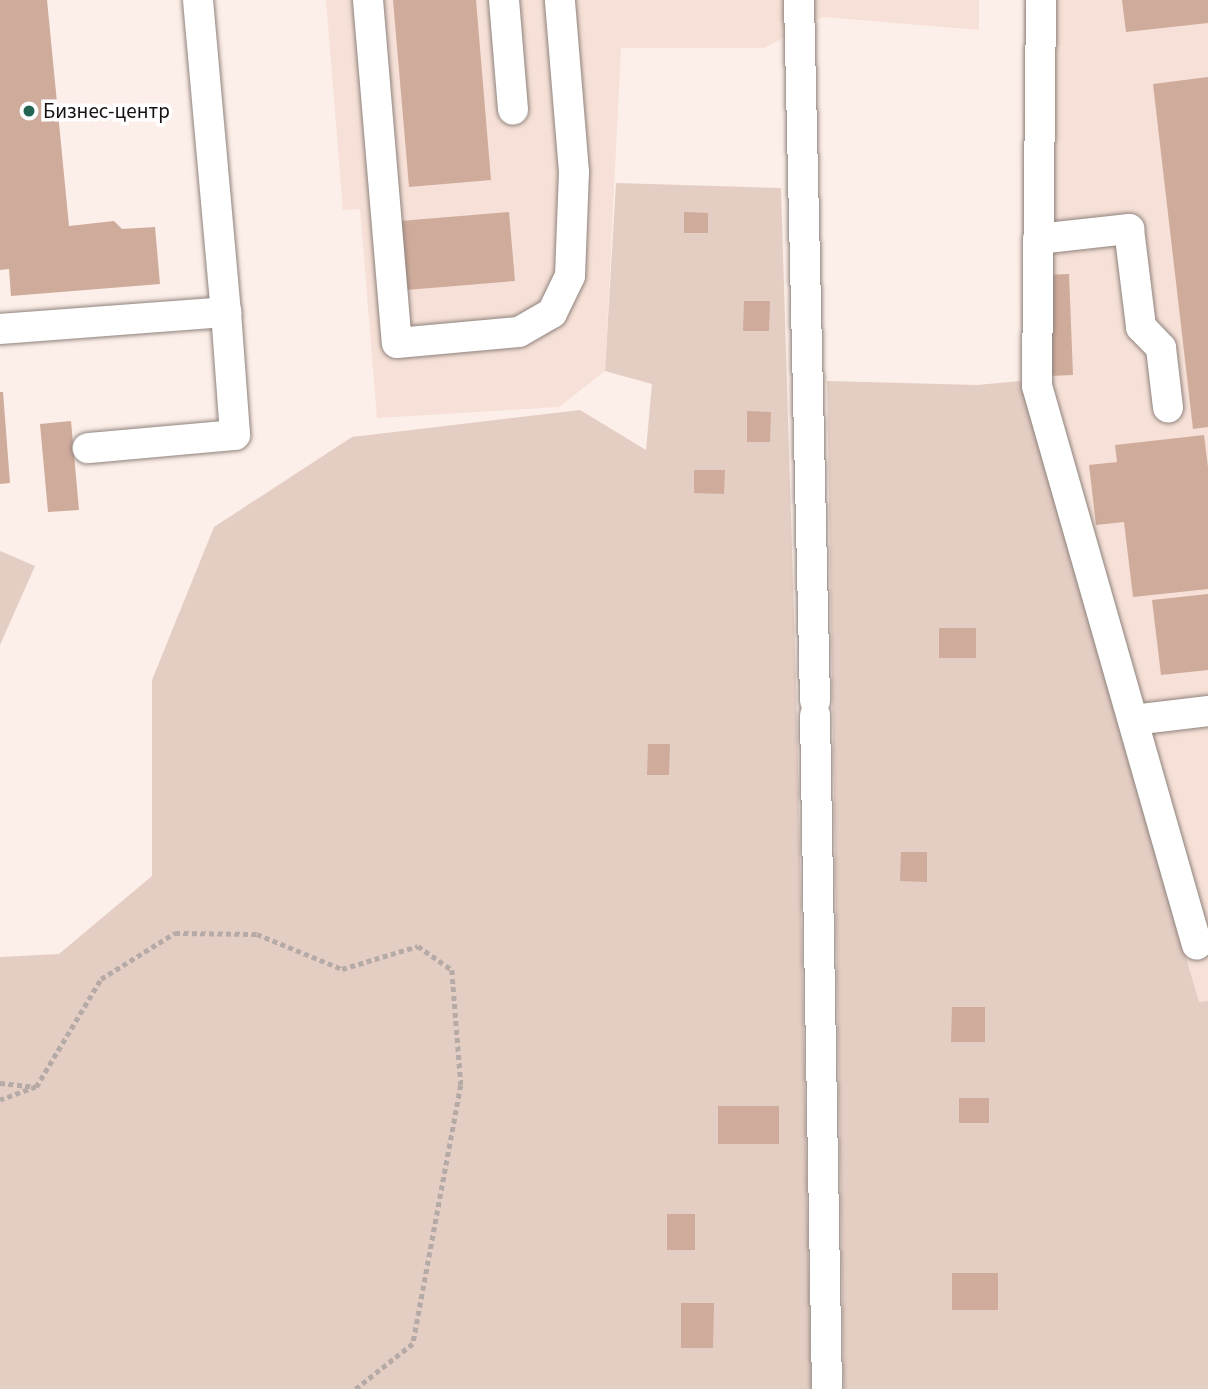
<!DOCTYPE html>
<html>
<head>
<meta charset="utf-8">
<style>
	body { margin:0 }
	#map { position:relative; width:1208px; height:1389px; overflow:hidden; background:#fceee8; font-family:"Source Sans 3",sans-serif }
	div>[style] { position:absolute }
	.built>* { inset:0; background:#f6e0d7 }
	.green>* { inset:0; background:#e4cdc3 }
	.building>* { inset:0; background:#cfab9b }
	.path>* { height:4.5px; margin-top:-2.25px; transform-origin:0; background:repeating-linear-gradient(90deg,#b5aaa5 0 5px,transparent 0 8.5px) }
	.roads { filter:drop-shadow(0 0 2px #8e827c) drop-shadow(0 0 2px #8e827c) }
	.minor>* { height:30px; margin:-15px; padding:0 15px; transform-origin:15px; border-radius:15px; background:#fff }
	.dots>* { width:19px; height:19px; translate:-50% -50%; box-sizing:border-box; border:4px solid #fff; border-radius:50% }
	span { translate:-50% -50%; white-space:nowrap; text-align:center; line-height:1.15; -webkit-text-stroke:7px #fff; paint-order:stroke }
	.poi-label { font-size:21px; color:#171210 }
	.left { translate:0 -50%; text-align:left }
</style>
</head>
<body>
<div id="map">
	<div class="built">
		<div style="clip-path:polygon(326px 0,979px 0,979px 30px,823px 17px,764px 48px,621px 48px,605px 371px,559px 407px,377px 418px,360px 209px,343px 210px)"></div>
		<div style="clip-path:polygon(1024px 0,1208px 0,1208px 1001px,1199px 1002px,1021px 381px)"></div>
	</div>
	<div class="green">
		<div style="clip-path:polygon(616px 183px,781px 188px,797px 715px,811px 1389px,0 1389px,0 957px,59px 954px,152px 876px,152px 680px,214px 527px,352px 437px,580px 410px,646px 450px,652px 384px,605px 371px)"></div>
		<div style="clip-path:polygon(827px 381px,977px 385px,1021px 381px,1199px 1002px,1208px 1001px,1208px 1389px,844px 1389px)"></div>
		<div style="clip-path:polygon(0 551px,35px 566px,0 645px)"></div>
	</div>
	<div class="building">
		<div style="clip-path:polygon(0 0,47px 0,69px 226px,114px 221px,122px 229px,155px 227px,160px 284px,11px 296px,9px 269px,0 270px)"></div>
		<div style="clip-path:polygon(393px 0,476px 0,491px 180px,409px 187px)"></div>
		<div style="clip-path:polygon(1122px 0,1208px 0,1208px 23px,1126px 32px)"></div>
		<div style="clip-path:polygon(1208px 77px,1208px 427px,1193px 429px,1153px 84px)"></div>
		<div style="clip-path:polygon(509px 212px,515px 281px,406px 290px,400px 221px)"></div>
		<div style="clip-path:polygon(684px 212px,708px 213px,708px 233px,684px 233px)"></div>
		<div style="clip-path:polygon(1069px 274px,1073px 375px,1048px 376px,1044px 275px)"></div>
		<div style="clip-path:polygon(744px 301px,770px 301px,769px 331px,743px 331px)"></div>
		<div style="clip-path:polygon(0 392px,3px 392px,10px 483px,0 484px)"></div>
		<div style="clip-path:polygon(747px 411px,771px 412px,770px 442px,747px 442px)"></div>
		<div style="clip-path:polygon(71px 421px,79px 510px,48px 512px,40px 424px)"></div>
		<div style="clip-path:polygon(1204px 435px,1208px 467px,1208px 589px,1133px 597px,1124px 522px,1096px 525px,1089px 465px,1117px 462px,1115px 445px)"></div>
		<div style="clip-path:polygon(694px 470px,725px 470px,724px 494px,694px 493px)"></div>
		<div style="clip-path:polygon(1208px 594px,1208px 670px,1161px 675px,1152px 600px)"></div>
		<div style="clip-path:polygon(939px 628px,976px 628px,976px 658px,939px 658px)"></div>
		<div style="clip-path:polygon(648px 744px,670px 744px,669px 775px,647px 775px)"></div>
		<div style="clip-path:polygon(901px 852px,927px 852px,927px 882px,900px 881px)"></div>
		<div style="clip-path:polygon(952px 1007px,985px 1007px,985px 1042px,951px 1042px)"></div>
		<div style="clip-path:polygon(959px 1098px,989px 1098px,989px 1123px,959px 1123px)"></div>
		<div style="clip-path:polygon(718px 1106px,779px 1106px,779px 1144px,718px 1144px)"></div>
		<div style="clip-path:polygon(667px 1214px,695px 1214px,695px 1250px,667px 1250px)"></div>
		<div style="clip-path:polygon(952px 1273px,998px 1273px,998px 1310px,952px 1310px)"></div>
		<div style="clip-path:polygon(681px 1303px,714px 1303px,713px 1348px,681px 1348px)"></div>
	</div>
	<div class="path">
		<div style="left:0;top:1083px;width:36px;rotate:6deg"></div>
		<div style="left:36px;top:1087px;width:38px;rotate:160deg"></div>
		<div style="left:36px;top:1087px;width:126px;rotate:-59deg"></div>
		<div style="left:101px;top:979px;width:87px;rotate:-31.9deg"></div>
		<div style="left:175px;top:933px;width:82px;rotate:0.7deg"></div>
		<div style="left:257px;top:934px;width:92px;rotate:22.4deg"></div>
		<div style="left:342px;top:969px;width:79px;rotate:-16.8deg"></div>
		<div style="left:418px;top:946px;width:42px;rotate:35.2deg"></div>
		<div style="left:452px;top:970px;width:115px;rotate:85.5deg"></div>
		<div style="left:461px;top:1085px;width:263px;rotate:100.5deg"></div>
		<div style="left:413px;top:1344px;width:73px;rotate:141.7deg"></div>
	</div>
	<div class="roads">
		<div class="minor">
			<div style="left:198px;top:0;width:313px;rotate:84.9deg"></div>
			<div style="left:368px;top:0;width:344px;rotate:85.2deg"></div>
			<div style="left:397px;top:343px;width:122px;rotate:-5.2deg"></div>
			<div style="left:519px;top:332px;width:38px;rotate:-30deg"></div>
			<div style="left:552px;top:313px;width:41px;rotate:-64.1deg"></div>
			<div style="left:570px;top:276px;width:104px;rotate:-87.8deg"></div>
			<div style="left:574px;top:172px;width:173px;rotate:-94.7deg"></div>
			<div style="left:504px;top:0;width:110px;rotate:85.3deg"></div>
			<div style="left:799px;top:0;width:701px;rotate:88.69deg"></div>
			<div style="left:1041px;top:0;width:386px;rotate:90.6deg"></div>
			<div style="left:1037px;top:386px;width:581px;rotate:74.03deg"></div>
			<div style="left:1038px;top:239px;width:92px;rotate:-6.3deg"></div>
			<div style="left:1129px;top:229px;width:99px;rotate:83deg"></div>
			<div style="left:1141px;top:327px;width:29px;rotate:46deg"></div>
			<div style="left:1161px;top:348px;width:60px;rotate:83.3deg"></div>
			<div style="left:0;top:329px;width:227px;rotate:-4.3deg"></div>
			<div style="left:226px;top:312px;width:123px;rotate:85.8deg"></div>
			<div style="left:235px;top:435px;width:148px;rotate:174.9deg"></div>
			<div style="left:815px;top:715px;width:674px;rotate:88.98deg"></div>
			<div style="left:1133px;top:720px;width:76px;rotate:-6.8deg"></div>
		</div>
	</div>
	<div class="dots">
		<div style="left:29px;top:111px;background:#236453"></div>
	</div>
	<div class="poi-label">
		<span class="left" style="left:43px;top:111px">Бизнес-центр</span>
	</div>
</div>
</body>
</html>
